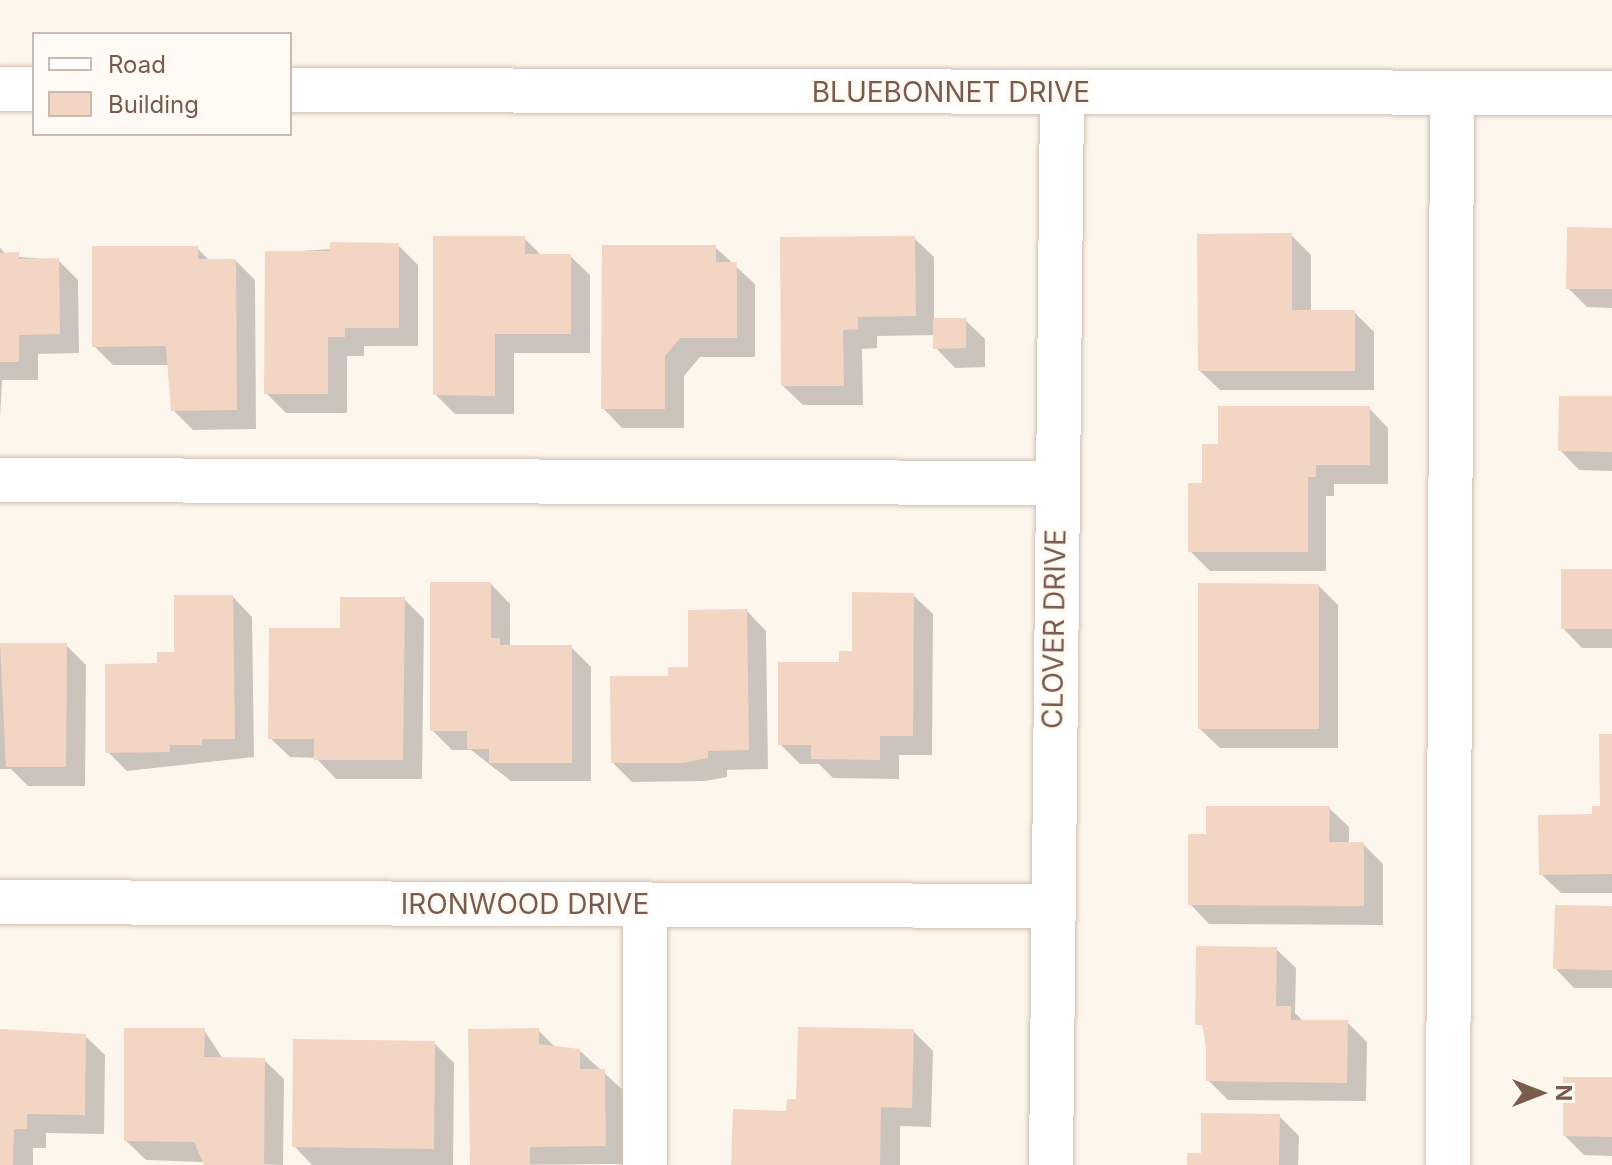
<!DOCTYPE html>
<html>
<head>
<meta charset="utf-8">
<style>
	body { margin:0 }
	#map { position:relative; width:1612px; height:1165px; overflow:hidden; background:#fdf6ec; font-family:Inter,sans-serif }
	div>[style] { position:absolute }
	.shadow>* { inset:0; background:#0003 }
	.building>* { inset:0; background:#f3d5c3 }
	.roads { filter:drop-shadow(0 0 2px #d1beb0) drop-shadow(0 0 2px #d1beb0) }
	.minor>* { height:44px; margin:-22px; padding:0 22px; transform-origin:22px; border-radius:22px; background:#fff }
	span { translate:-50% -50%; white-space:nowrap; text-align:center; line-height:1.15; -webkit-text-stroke:7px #fffaf3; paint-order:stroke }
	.street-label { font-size:28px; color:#7a5c4d }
	.legend { position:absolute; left:32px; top:32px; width:260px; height:104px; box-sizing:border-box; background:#fffaf3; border:2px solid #cabbb1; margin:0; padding:10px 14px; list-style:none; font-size:24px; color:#7a5c4d }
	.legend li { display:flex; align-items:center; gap:16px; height:40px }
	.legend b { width:40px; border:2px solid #cabbb1 }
	.north { position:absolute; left:1500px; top:1053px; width:80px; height:80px; -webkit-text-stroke:6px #fffaf3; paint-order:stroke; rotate:90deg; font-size:22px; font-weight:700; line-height:32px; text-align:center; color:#7a5c4d }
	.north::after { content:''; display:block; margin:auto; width:28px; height:36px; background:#7a5c4d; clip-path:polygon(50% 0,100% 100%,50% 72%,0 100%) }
</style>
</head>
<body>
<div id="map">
	<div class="shadow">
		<div style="clip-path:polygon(1612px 230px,1612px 308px,1587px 307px,1568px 288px)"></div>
		<div style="clip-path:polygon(1291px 235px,1311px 255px,1311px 312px,1354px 312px,1374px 332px,1374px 390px,1220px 390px,1200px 371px)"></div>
		<div style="clip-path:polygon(524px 238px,542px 256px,570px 256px,590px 275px,590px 353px,514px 353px,514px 414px,455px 414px,435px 394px)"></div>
		<div style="clip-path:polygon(914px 238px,934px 257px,934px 320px,965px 320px,985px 339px,985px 367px,955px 368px,936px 348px,936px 335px,877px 336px,877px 348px,862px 349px,863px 405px,803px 405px,783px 386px)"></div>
		<div style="clip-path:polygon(398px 245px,418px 265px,418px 346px,364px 346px,364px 356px,347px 356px,347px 413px,286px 413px,266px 393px,267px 253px)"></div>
		<div style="clip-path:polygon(715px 247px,755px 284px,755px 357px,700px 357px,684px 376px,684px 428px,622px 428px,603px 408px)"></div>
		<div style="clip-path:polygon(0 248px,8px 256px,58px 260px,78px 280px,79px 353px,38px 354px,38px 380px,2px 380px,0 419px)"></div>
		<div style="clip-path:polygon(197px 248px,210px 261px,236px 261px,255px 280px,256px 429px,193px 430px,173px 410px,169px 365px,113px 365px,94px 346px)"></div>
		<div style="clip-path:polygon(1612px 398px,1612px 471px,1579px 470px,1560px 450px)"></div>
		<div style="clip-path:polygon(1369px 408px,1388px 428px,1388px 484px,1334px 484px,1334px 496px,1326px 496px,1326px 571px,1210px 571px,1190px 551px,1220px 446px)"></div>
		<div style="clip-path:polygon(1612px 571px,1612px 648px,1582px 648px,1563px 628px)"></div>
		<div style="clip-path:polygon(491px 584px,510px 604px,510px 647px,571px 647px,591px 667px,591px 781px,511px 781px,471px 750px,452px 750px,432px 730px)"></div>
		<div style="clip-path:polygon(1319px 586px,1338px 605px,1338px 748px,1220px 748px,1200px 729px)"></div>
		<div style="clip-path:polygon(913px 595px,933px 614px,932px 755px,899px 755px,899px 779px,833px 778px,819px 764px,800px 764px,780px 744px,841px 664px)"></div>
		<div style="clip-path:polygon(233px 597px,252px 617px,254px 757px,127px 771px,108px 752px,176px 653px)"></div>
		<div style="clip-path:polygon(404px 599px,424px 619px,422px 779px,336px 779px,316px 758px,290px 757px,270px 738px,342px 630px)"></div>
		<div style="clip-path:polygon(747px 611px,766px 631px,768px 769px,727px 770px,727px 777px,705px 781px,632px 782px,613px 763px,670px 678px,690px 668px)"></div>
		<div style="clip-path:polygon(0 645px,66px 645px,86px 665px,85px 786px,28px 786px,11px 769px,0 769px)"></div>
		<div style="clip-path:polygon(1612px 736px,1612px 893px,1561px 893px,1541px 874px,1602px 808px)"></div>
		<div style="clip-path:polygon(1329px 808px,1349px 827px,1349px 844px,1363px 844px,1383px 864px,1383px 925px,1209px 924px,1190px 904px,1208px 836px)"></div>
		<div style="clip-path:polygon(1612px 908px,1612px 988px,1574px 988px,1555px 968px)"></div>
		<div style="clip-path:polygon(1199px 948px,1276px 949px,1296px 968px,1295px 1013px,1304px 1022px,1347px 1022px,1367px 1042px,1366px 1101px,1228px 1100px,1208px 1080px)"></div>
		<div style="clip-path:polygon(204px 1030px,223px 1059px,264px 1060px,284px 1079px,283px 1165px,146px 1160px,126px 1141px)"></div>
		<div style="clip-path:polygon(538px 1030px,556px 1048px,579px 1050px,624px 1091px,624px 1164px,472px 1165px)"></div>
		<div style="clip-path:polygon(913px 1031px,933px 1051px,931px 1127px,900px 1126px,900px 1165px,733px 1165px,798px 1101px)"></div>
		<div style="clip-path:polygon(0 1033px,85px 1036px,105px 1055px,104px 1134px,46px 1133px,46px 1148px,33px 1148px,33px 1165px,0 1165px)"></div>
		<div style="clip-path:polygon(434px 1043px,454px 1063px,453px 1165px,312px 1165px,294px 1146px)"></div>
		<div style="clip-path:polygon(1612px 1079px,1612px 1156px,1584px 1155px,1565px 1136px)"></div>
		<div style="clip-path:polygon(1279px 1116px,1299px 1136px,1298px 1165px,1189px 1165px)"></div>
	</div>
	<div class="building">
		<div style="clip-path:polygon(1567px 227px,1612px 228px,1612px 289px,1566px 289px)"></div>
		<div style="clip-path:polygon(1292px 233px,1292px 310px,1355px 310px,1355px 371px,1198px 371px,1197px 234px)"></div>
		<div style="clip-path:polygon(433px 236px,525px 236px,525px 254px,571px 254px,571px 334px,495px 334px,495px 396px,433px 395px)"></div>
		<div style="clip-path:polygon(915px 236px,916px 316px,858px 317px,858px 329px,843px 330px,844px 386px,781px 386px,780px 237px)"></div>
		<div style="clip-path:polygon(330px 242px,399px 243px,399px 328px,345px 328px,345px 337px,328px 337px,328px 394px,264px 394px,265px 251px,329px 251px)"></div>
		<div style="clip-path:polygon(602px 245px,716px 245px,716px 262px,737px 262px,737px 338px,680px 338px,665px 356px,665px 409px,601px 409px)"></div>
		<div style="clip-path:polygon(92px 246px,198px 246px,198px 259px,236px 259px,237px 410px,171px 411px,166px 346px,92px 347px)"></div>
		<div style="clip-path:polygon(19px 252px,19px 259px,59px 258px,60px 334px,19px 335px,19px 362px,0 362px,0 253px)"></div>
		<div style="clip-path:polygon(933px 318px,966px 318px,966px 348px,933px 349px)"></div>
		<div style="clip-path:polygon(1559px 396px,1612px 396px,1612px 452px,1558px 451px)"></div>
		<div style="clip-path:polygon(1218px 406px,1370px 406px,1370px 465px,1316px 465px,1316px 477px,1308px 477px,1308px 552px,1188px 552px,1188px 483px,1202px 483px,1202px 444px,1218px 444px)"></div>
		<div style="clip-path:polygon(1561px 569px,1612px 569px,1612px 629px,1561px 629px)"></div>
		<div style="clip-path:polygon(430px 582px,491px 582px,491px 638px,500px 638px,500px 645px,572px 645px,572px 763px,489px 763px,489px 749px,467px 749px,467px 731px,430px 731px)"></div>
		<div style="clip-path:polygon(1198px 583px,1319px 584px,1319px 729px,1198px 729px)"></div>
		<div style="clip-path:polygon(852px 592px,914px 593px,913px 736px,880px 736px,880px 760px,811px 759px,811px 745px,778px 745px,778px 662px,839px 662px,839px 651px,852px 651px)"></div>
		<div style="clip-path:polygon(174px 595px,233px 595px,235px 739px,202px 739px,202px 745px,170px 745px,170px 752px,105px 753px,105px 664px,157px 663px,157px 652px,174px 652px)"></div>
		<div style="clip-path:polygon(340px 597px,405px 597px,403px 760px,314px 760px,314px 739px,268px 739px,269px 628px,340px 628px)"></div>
		<div style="clip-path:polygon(747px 609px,749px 750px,708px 751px,708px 758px,684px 763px,611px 763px,610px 676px,668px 676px,668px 667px,688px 667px,688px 610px)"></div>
		<div style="clip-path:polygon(0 643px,67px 643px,66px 767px,6px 767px)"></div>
		<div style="clip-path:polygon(1599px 734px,1612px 734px,1612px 874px,1539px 875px,1538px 815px,1592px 814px,1592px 806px,1600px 806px)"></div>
		<div style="clip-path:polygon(1206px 806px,1330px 806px,1329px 842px,1364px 842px,1364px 906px,1188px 905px,1188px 834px,1206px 834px)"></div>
		<div style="clip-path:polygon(1555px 905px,1612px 906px,1612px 970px,1553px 969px)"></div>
		<div style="clip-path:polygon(1196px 946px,1277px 947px,1276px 1006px,1291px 1006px,1291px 1020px,1348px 1020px,1347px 1083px,1206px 1081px,1206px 1045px,1202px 1025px,1195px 1025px)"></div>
		<div style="clip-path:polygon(798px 1027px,914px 1029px,912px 1108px,881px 1107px,880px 1165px,731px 1165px,733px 1109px,786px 1111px,787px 1099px,796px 1099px)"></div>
		<div style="clip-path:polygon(124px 1028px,205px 1028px,204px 1057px,265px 1058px,264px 1165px,204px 1165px,194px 1142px,124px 1141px)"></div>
		<div style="clip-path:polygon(539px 1028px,539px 1044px,580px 1049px,580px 1069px,605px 1069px,606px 1146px,530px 1147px,530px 1165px,470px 1165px,468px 1029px)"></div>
		<div style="clip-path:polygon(0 1029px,86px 1034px,85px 1115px,27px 1114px,27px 1129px,14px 1129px,13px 1165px,0 1165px)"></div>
		<div style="clip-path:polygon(293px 1039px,435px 1041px,434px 1149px,292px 1147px)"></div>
		<div style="clip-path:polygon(1563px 1077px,1612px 1077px,1612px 1137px,1563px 1136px)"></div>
		<div style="clip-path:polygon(1201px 1113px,1280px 1114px,1279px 1165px,1187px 1165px,1187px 1153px,1201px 1153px)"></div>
	</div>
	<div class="roads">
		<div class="minor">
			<div style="left:0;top:89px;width:34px"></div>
			<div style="left:290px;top:90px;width:1322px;rotate:0.13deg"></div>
			<div style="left:0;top:480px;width:1056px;rotate:0.16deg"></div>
			<div style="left:0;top:902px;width:1050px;rotate:0.22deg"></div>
			<div style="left:645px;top:904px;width:261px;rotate:90deg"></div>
			<div style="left:1051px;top:1165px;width:1073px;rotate:-89.41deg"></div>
			<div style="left:1448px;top:1165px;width:1072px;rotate:-89.79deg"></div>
		</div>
	</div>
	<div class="street-label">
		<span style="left:951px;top:92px">BLUEBONNET DRIVE</span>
		<span style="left:1054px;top:629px;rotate:-89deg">CLOVER DRIVE</span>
		<span style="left:525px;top:904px">IRONWOOD DRIVE</span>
	</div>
	<ul class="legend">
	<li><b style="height:10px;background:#fff"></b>Road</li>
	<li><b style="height:22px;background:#f3d5c3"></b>Building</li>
	</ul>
	<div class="north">N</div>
</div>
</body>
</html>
